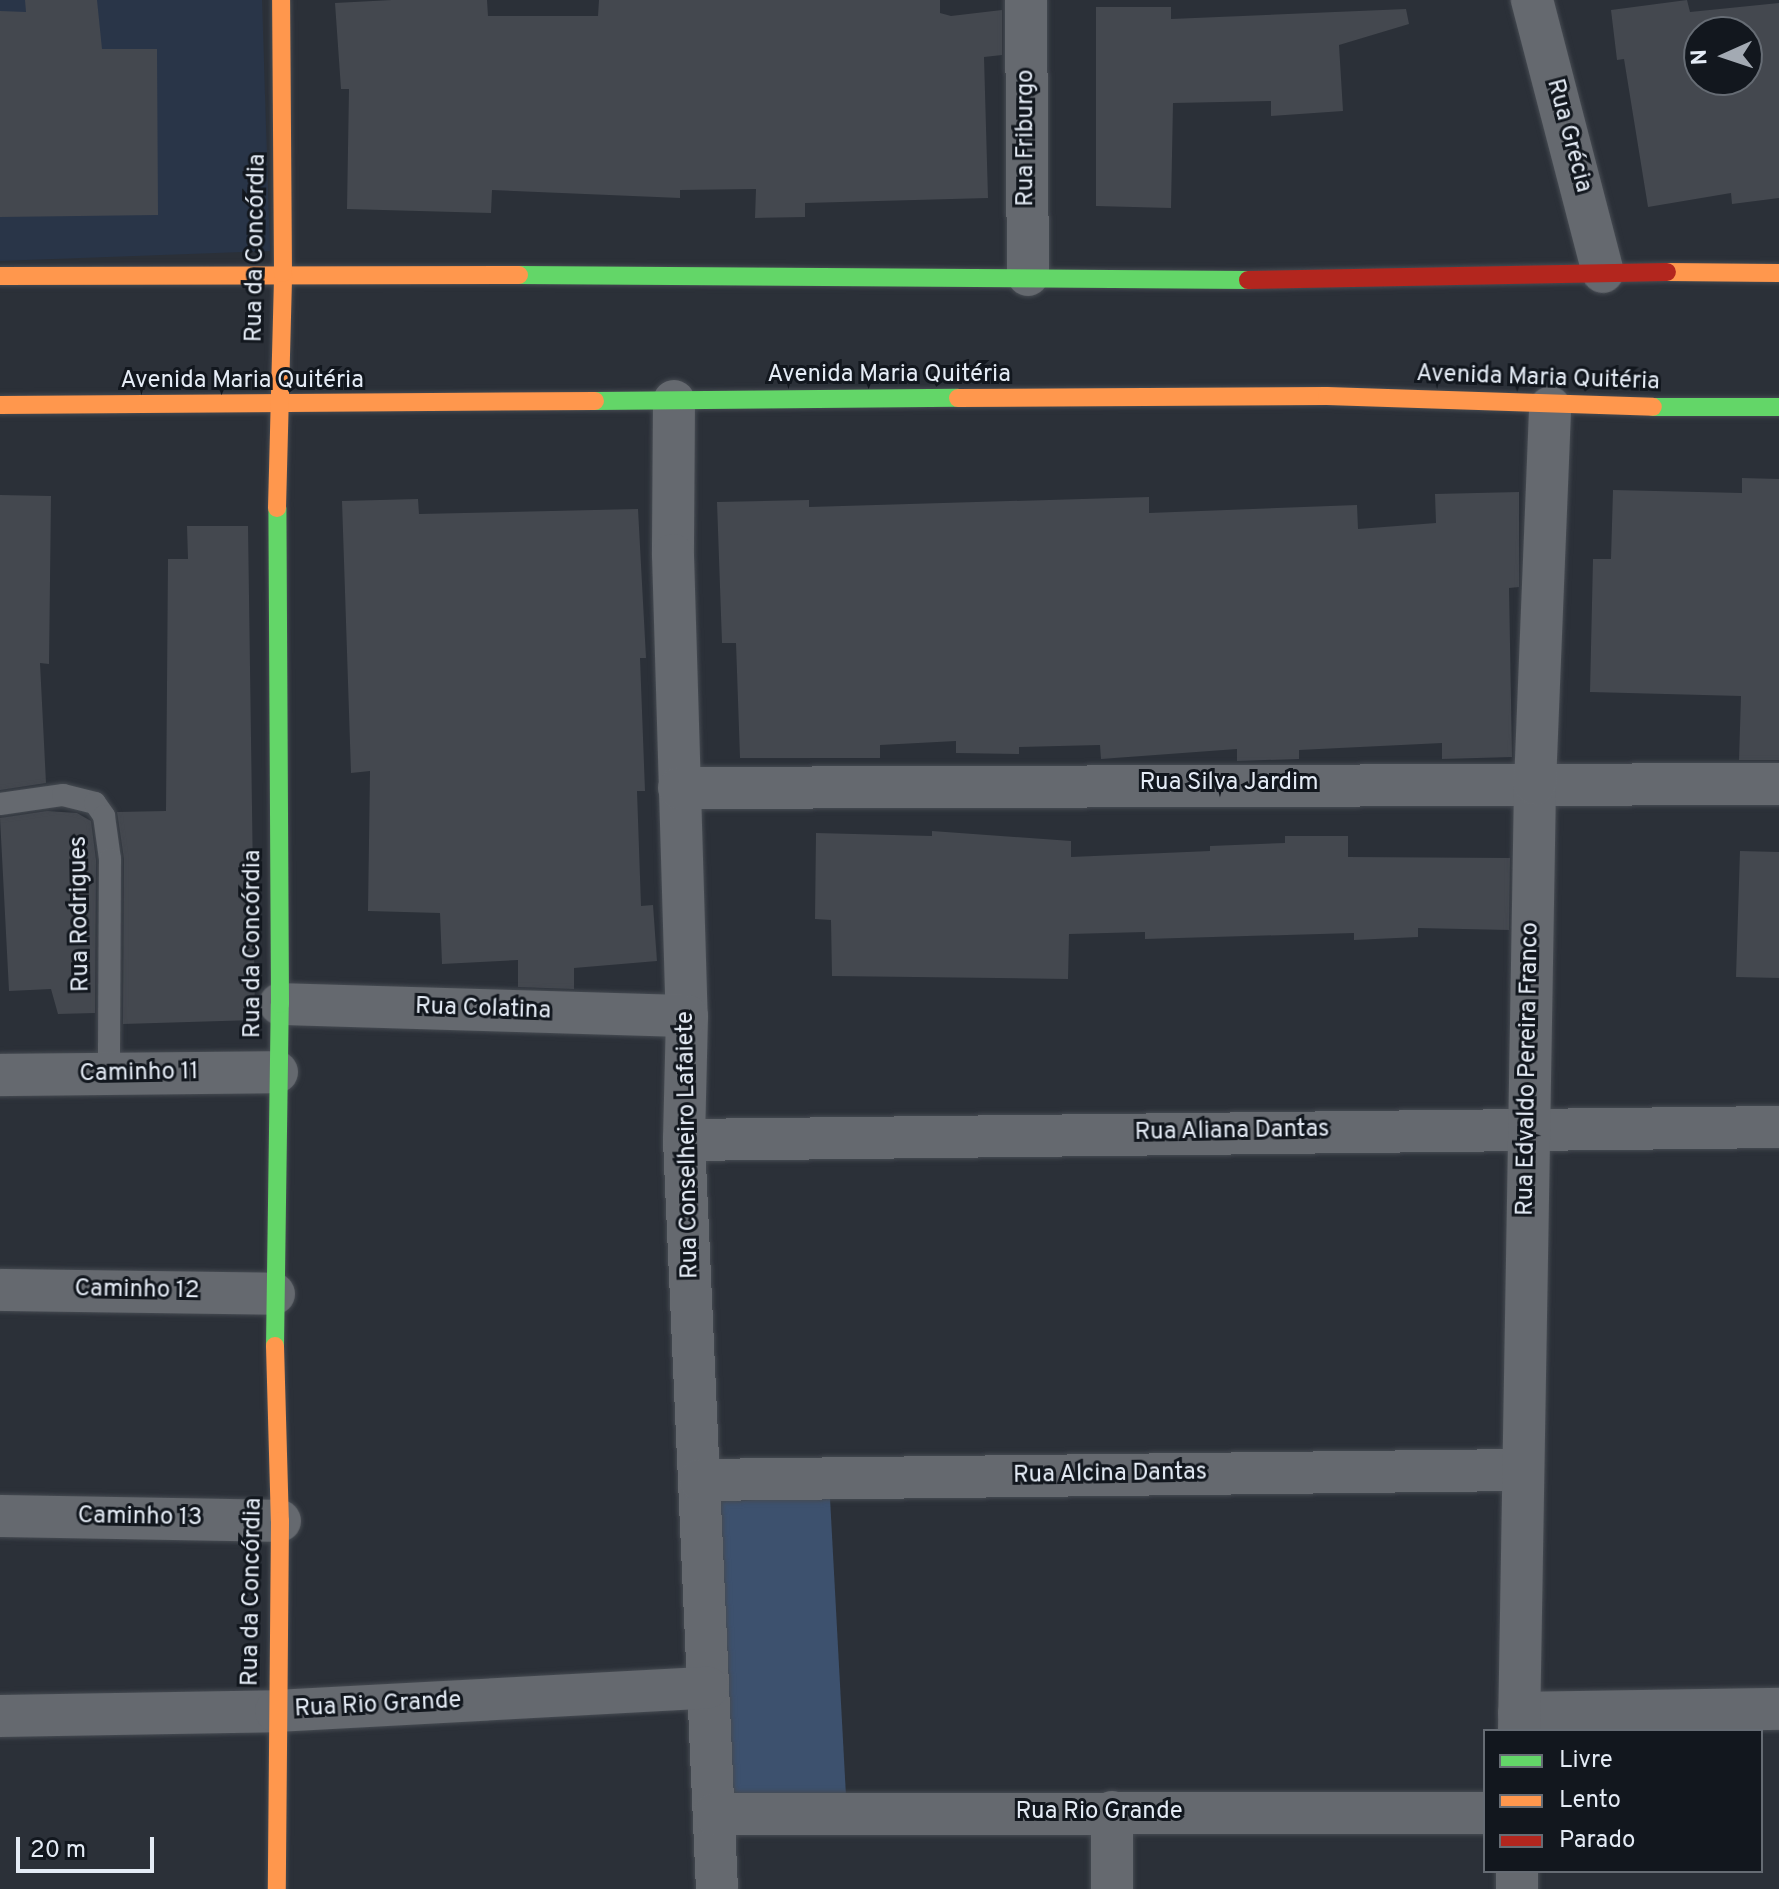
<!DOCTYPE html>
<html>
<head>
<meta charset="utf-8">
<style>
	body { margin:0 }
	#map { position:relative; width:1779px; height:1889px; overflow:hidden; background:#2b3038; font-family:Overpass,sans-serif }
	div>[style] { position:absolute }
	.built>* { inset:0; background:#293548 }
	.green>* { inset:0; background:#3d516e }
	.building>* { inset:0; background:#44484f }
	.roads { filter:drop-shadow(0 0 2px #464b52) drop-shadow(0 0 2px #464b52) }
	.lane>* { height:22px; margin:-11px; padding:0 11px; transform-origin:11px; border-radius:11px; background:#65696f }
	.street>* { height:42px; margin:-21px; padding:0 21px; transform-origin:21px; border-radius:21px; background:#65696f }
	.fast>* { height:18px; margin:-9px; padding:0 9px; transform-origin:9px; border-radius:9px; background:#63d668 }
	.slow>* { height:18px; margin:-9px; padding:0 9px; transform-origin:9px; border-radius:9px; background:#ff974d }
	.jam>* { height:18px; margin:-9px; padding:0 9px; transform-origin:9px; border-radius:9px; background:#b3261e }
	span { translate:-50% -50%; white-space:nowrap; text-align:center; line-height:1.15; -webkit-text-stroke:6px #12171e; paint-order:stroke }
	.street-label { font-size:24px; color:#e4ebf5 }
	.legend { position:absolute; left:1483px; top:1729px; width:280px; height:144px; box-sizing:border-box; background:#12171e; border:2px solid #666c74; margin:0; padding:10px 14px; list-style:none; font-size:24px; color:#e4ebf5 }
	.legend li { display:flex; align-items:center; gap:16px; height:40px }
	.legend b { width:40px; border:2px solid #666c74 }
	.north { position:absolute; left:1683px; top:16px; width:80px; height:80px; box-sizing:border-box; background:#12171e; border:2px solid #666c74; border-radius:50%; rotate:267deg; font-size:22px; font-weight:700; line-height:32px; text-align:center; color:#e4ebf5 }
	.north::after { content:''; display:block; margin:auto; width:28px; height:36px; background:#a3aab3; clip-path:polygon(50% 0,100% 100%,50% 72%,0 100%) }
	.scale { position:absolute; left:16px; top:1837px; width:138px; height:36px; box-sizing:border-box; border:4px solid #e4ebf5; border-top:0; padding-left:10px; font-size:24px; line-height:28px; white-space:nowrap; color:#e4ebf5; -webkit-text-stroke:6px #12171e; paint-order:stroke }
</style>
</head>
<body>
<div id="map">
	<div class="built">
		<div style="clip-path:polygon(0 0,262px 0,270px 251px,0 261px)"></div>
	</div>
	<div class="green">
		<div style="clip-path:polygon(830px 1498px,846px 1796px,733px 1795px,720px 1501px)"></div>
	</div>
	<div class="building">
		<div style="clip-path:polygon(25px 0,97px 0,102px 49px,157px 49px,158px 215px,0 217px,0 11px,26px 12px)"></div>
		<div style="clip-path:polygon(392px 0,487px 0,488px 16px,598px 16px,599px 0,940px 0,940px 13px,951px 16px,1002px 10px,1002px 55px,984px 57px,988px 198px,805px 203px,805px 217px,755px 218px,756px 189px,680px 190px,680px 198px,492px 190px,491px 213px,347px 209px,349px 89px,341px 89px,335px 3px)"></div>
		<div style="clip-path:polygon(evenodd,1687px 0,1690px 12px,1779px 3px,1779px 198px,1732px 204px,1731px 193px,1648px 207px,1624px 59px,1617px 60px,1611px 10px,1687px 0,1699px 32px,1747px 32px,1747px 80px,1699px 80px,1699px 32px)"></div>
		<div style="clip-path:polygon(1096px 7px,1171px 7px,1171px 19px,1406px 9px,1409px 24px,1339px 45px,1343px 111px,1271px 116px,1271px 101px,1173px 103px,1171px 208px,1096px 206px)"></div>
		<div style="clip-path:polygon(1742px 478px,1779px 479px,1779px 760px,1739px 760px,1741px 696px,1590px 692px,1593px 559px,1611px 559px,1613px 490px,1742px 493px)"></div>
		<div style="clip-path:polygon(1519px 492px,1519px 587px,1509px 588px,1512px 757px,1442px 759px,1442px 743px,1299px 750px,1299px 759px,1237px 761px,1237px 749px,1101px 759px,1100px 745px,1019px 747px,1019px 754px,956px 753px,956px 741px,880px 745px,880px 758px,740px 758px,736px 643px,722px 643px,717px 502px,809px 500px,809px 507px,1149px 497px,1149px 513px,1357px 505px,1358px 529px,1436px 523px,1435px 494px)"></div>
		<div style="clip-path:polygon(0 495px,51px 496px,49px 664px,40px 663px,46px 783px,0 790px)"></div>
		<div style="clip-path:polygon(418px 499px,419px 514px,638px 509px,646px 658px,640px 658px,645px 791px,637px 791px,641px 906px,653px 905px,657px 961px,574px 968px,574px 989px,518px 987px,518px 960px,442px 964px,440px 913px,368px 911px,370px 771px,351px 773px,342px 501px)"></div>
		<div style="clip-path:polygon(187px 526px,248px 526px,255px 1020px,123px 1024px,124px 859px,117px 812px,166px 811px,168px 559px,188px 559px)"></div>
		<div style="clip-path:polygon(47px 811px,77px 813px,91px 821px,96px 860px,95px 1013px,58px 1014px,51px 989px,9px 991px,0 818px)"></div>
		<div style="clip-path:polygon(932px 831px,1071px 841px,1071px 857px,1210px 851px,1210px 846px,1285px 843px,1285px 836px,1348px 836px,1348px 857px,1510px 858px,1509px 930px,1418px 928px,1418px 937px,1354px 940px,1354px 933px,1145px 939px,1145px 932px,1069px 934px,1068px 979px,832px 976px,831px 920px,815px 919px,816px 833px,932px 836px)"></div>
		<div style="clip-path:polygon(1740px 851px,1779px 852px,1779px 978px,1736px 977px)"></div>
	</div>
	<div class="roads">
		<div class="lane">
			<div style="left:0;top:804px;width:64px;rotate:-8.1deg"></div>
			<div style="left:63px;top:795px;width:33px;rotate:14deg"></div>
			<div style="left:95px;top:803px;width:16px;rotate:55deg"></div>
			<div style="left:104px;top:816px;width:43px;rotate:82.1deg"></div>
			<div style="left:110px;top:859px;width:216px;rotate:90.3deg"></div>
		</div>
		<div class="street">
			<div style="left:1026px;top:0;width:275px;rotate:89.6deg"></div>
			<div style="left:1532px;top:0;width:281px;rotate:75.4deg"></div>
			<div style="left:674px;top:401px;width:154px;rotate:90.4deg"></div>
			<div style="left:673px;top:555px;width:461px;rotate:88.3deg"></div>
			<div style="left:687px;top:1016px;width:124px;rotate:91.4deg"></div>
			<div style="left:684px;top:1140px;width:750px;rotate:87.48deg"></div>
			<div style="left:679px;top:788px;width:1100px;rotate:-0.21deg"></div>
			<div style="left:280px;top:1004px;width:407px;rotate:1.7deg"></div>
			<div style="left:0;top:1075px;width:277px;rotate:-0.6deg"></div>
			<div style="left:684px;top:1140px;width:1095px;rotate:-0.68deg"></div>
			<div style="left:0;top:1290px;width:274px;rotate:0.8deg"></div>
			<div style="left:700px;top:1480px;width:820px;rotate:-0.7deg"></div>
			<div style="left:0;top:1516px;width:280px;rotate:1deg"></div>
			<div style="left:1519px;top:1713px;width:260px;rotate:-0.9deg"></div>
			<div style="left:0;top:1716px;width:276px;rotate:-1deg"></div>
			<div style="left:276px;top:1711px;width:432px;rotate:-3.1deg"></div>
			<div style="left:1519px;top:1731px;width:947px;rotate:-89.03deg"></div>
			<div style="left:1535px;top:784px;width:377px;rotate:-87.7deg"></div>
			<div style="left:1112px;top:1812px;width:77px;rotate:90deg"></div>
			<div style="left:714px;top:1814px;width:771px;rotate:-0.07deg"></div>
			<div style="left:1517px;top:1871px;width:18px;rotate:90deg"></div>
		</div>
		<div class="fast">
			<div style="left:519px;top:275px;width:729px;rotate:0.39deg"></div>
			<div style="left:595px;top:401px;width:363px;rotate:-0.5deg"></div>
			<div style="left:1653px;top:407px;width:126px"></div>
			<div style="left:275px;top:1346px;width:342px;rotate:-89.2deg"></div>
			<div style="left:280px;top:1004px;width:496px;rotate:-90.3deg"></div>
		</div>
		<div class="slow">
			<div style="left:1667px;top:272px;width:112px;rotate:0.5deg"></div>
			<div style="left:0;top:276px;width:519px;rotate:-0.11deg"></div>
			<div style="left:958px;top:398px;width:369px;rotate:-0.3deg"></div>
			<div style="left:1327px;top:396px;width:326px;rotate:1.9deg"></div>
			<div style="left:0;top:405px;width:595px;rotate:-0.39deg"></div>
			<div style="left:277px;top:508px;width:235px;rotate:-88.5deg"></div>
			<div style="left:283px;top:273px;width:273px;rotate:-90.4deg"></div>
			<div style="left:275px;top:1346px;width:175px;rotate:88.4deg"></div>
			<div style="left:280px;top:1521px;width:368px;rotate:90.5deg"></div>
		</div>
		<div class="jam">
			<div style="left:1248px;top:280px;width:419px;rotate:-1.1deg"></div>
		</div>
	</div>
	<div class="street-label">
		<span style="left:1568px;top:136px;rotate:75deg">Rua Grécia</span>
		<span style="left:1027px;top:138px;rotate:-90deg">Rua Friburgo</span>
		<span style="left:257px;top:248px;rotate:-89deg">Rua da Concórdia</span>
		<span style="left:889px;top:376px">Avenida Maria Quitéria</span>
		<span style="left:1538px;top:379px;rotate:2deg">Avenida Maria Quitéria</span>
		<span style="left:242px;top:382px">Avenida Maria Quitéria</span>
		<span style="left:1229px;top:784px">Rua Silva Jardim</span>
		<span style="left:81px;top:914px;rotate:-91deg">Rua Rodrigues</span>
		<span style="left:254px;top:944px;rotate:-90deg">Rua da Concórdia</span>
		<span style="left:483px;top:1010px;rotate:2deg">Rua Colatina</span>
		<span style="left:1529px;top:1069px;rotate:-89deg">Rua Edvaldo Pereira Franco</span>
		<span style="left:139px;top:1074px;rotate:-1deg">Caminho 11</span>
		<span style="left:1232px;top:1132px;rotate:-1deg">Rua Aliana Dantas</span>
		<span style="left:689px;top:1145px;rotate:-91deg">Rua Conselheiro Lafaiete</span>
		<span style="left:137px;top:1291px;rotate:1deg">Caminho 12</span>
		<span style="left:1110px;top:1475px;rotate:-1deg">Rua Alcina Dantas</span>
		<span style="left:140px;top:1518px;rotate:1deg">Caminho 13</span>
		<span style="left:253px;top:1592px;rotate:-89deg">Rua da Concórdia</span>
		<span style="left:378px;top:1706px;rotate:-3deg">Rua Rio Grande</span>
		<span style="left:1099px;top:1813px">Rua Rio Grande</span>
	</div>
	<ul class="legend">
	<li><b style="height:10px;background:#63d668"></b>Livre</li>
	<li><b style="height:10px;background:#ff974d"></b>Lento</li>
	<li><b style="height:10px;background:#b3261e"></b>Parado</li>
	</ul>
	<div class="north">N</div>
	<div class="scale">20 m</div>
</div>
</body>
</html>
